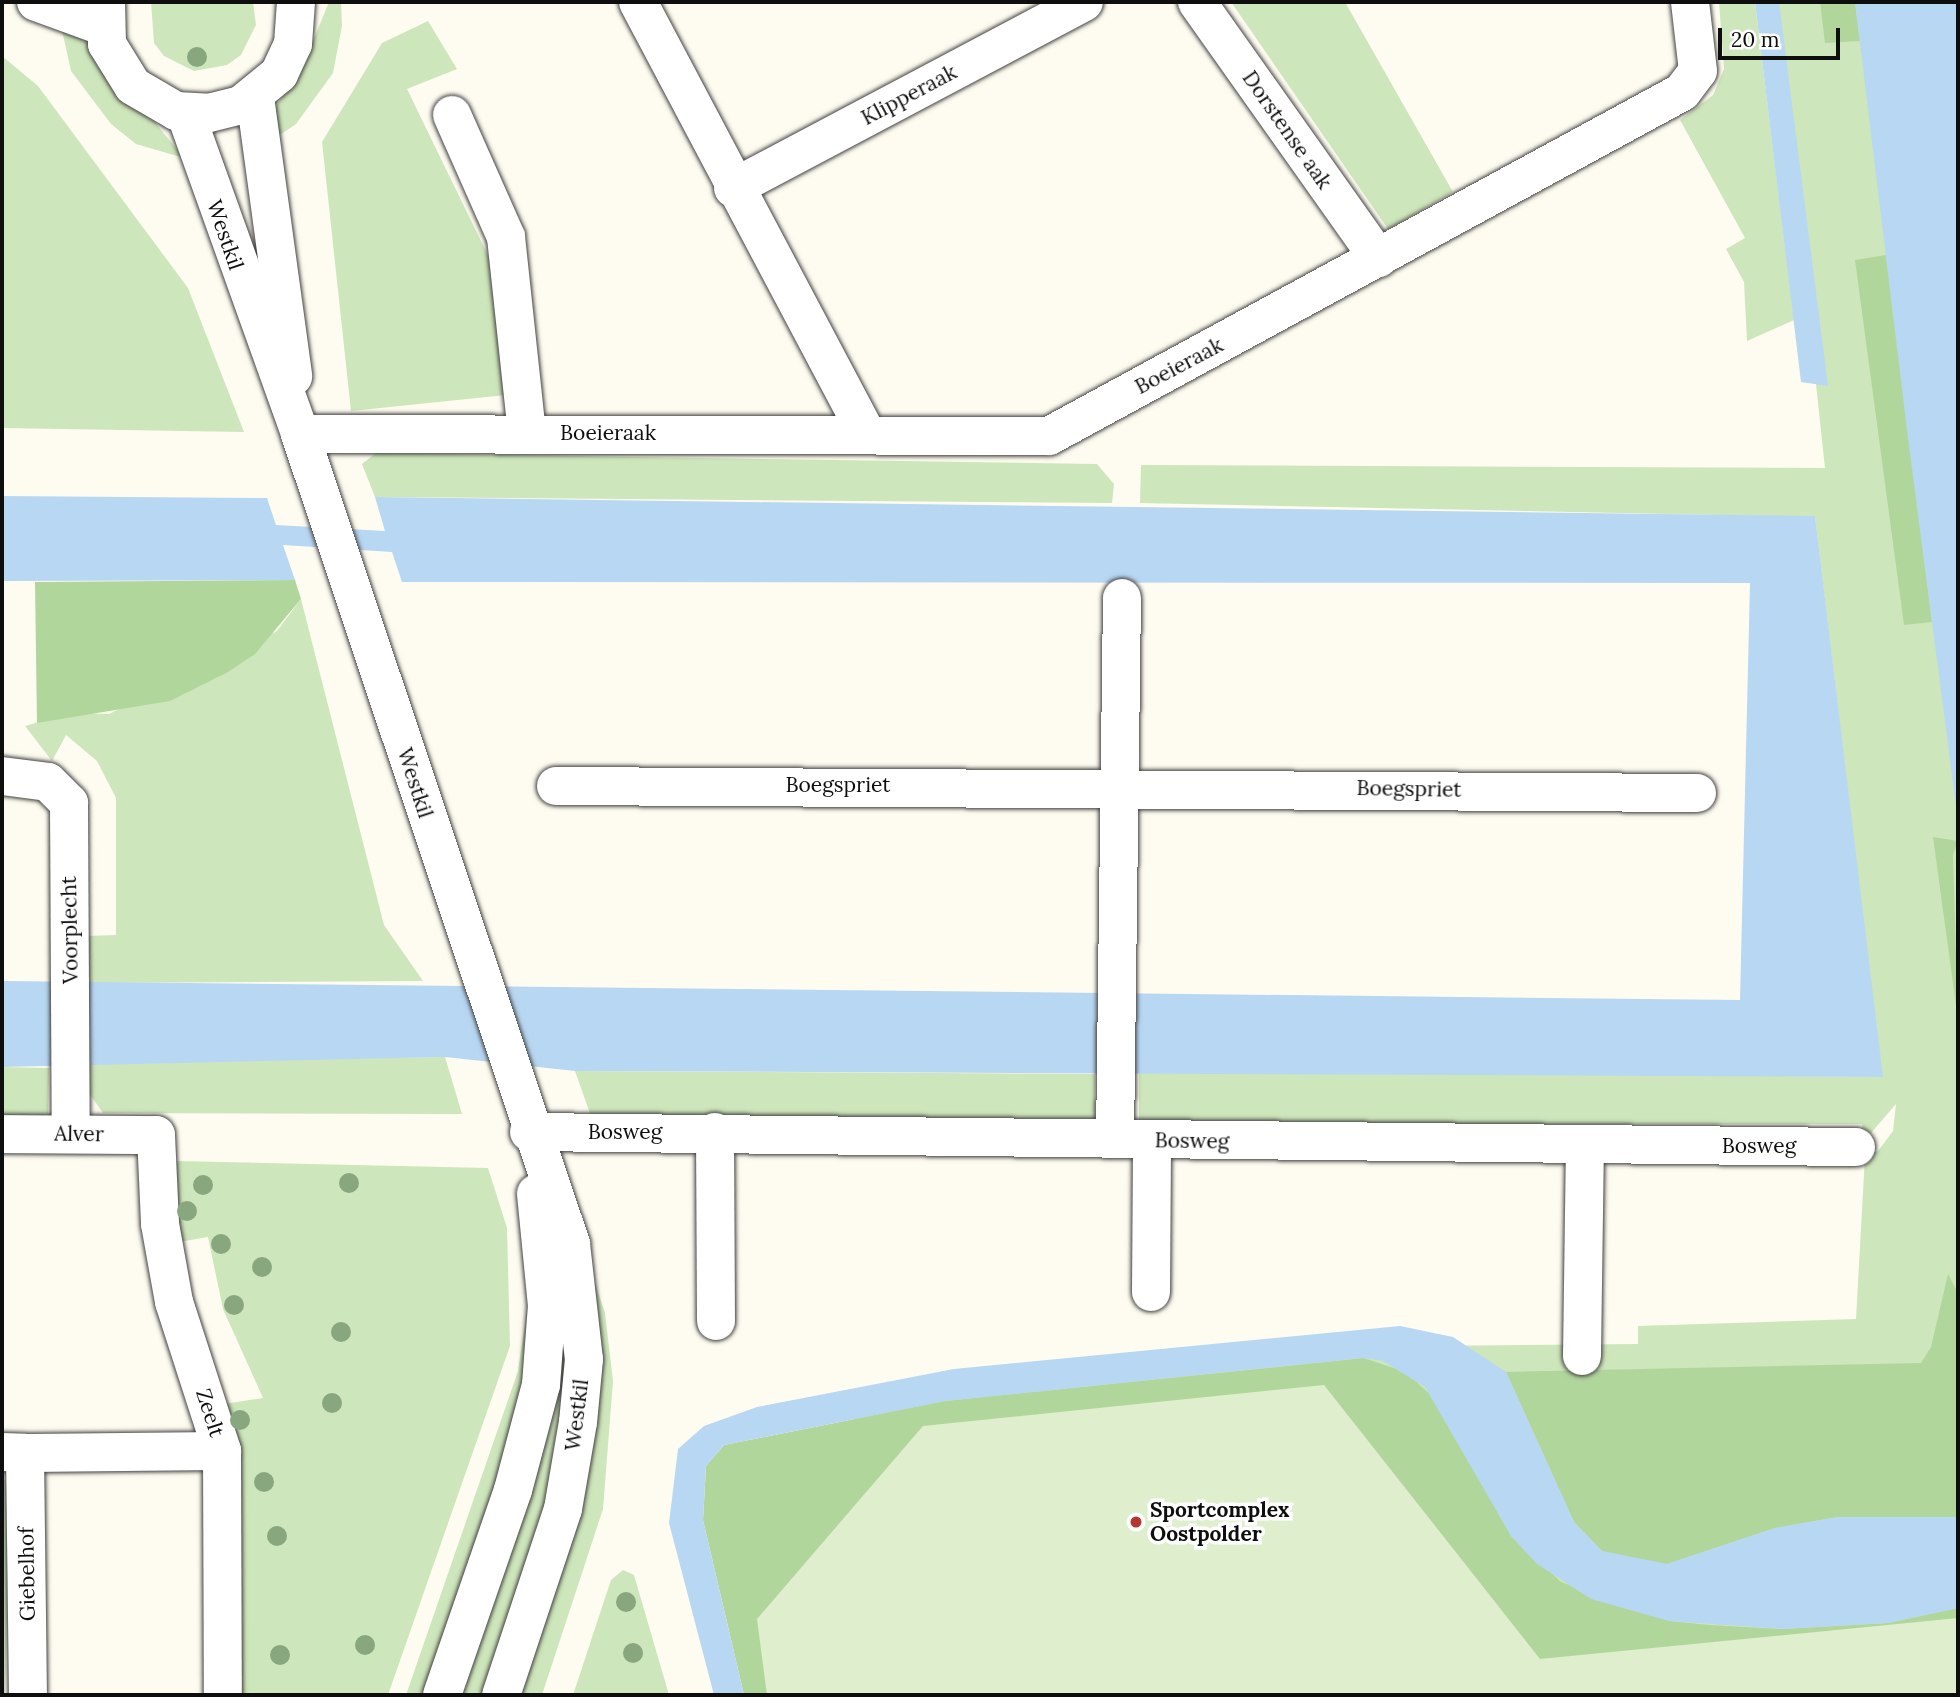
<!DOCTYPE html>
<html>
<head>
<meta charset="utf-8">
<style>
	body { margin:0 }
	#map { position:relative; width:1960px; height:1697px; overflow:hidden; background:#fefcf0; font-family:Lora,serif }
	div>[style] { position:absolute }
	.green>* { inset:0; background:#cee6bb }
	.forest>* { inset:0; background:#b1d69c }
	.pitch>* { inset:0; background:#dfeecc }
	.water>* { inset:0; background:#b8d7f2 }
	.roads { filter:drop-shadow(0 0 2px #414141) drop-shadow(0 0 2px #414141) }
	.minor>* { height:38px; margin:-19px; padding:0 19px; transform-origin:19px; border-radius:19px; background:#fff }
	.trees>* { width:20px; height:20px; margin:-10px; border-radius:50%; background:#89a77f }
	.dots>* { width:19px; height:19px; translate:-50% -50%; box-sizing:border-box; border:4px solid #fff; border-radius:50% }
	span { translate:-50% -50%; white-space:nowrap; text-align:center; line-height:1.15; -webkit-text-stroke:7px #fff; paint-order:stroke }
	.street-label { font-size:21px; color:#0e0e0e }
	.poi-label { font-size:21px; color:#0e0e0e; font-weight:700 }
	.left { translate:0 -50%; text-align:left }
	.frame { position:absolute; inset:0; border:4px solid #0e0e0e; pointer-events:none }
	.scale { position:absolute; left:1718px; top:28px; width:122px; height:32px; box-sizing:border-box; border:4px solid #0e0e0e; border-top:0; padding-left:9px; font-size:21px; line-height:24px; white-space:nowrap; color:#0e0e0e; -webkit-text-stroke:5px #fff; paint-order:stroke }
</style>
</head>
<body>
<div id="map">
	<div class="green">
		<div style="clip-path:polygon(151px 2px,253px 2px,256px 25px,241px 55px,227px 65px,194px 71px,164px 56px,154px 43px)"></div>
		<div style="clip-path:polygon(329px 2px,341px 2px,342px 26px,333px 73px,296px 124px,271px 141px,277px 105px,304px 63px)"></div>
		<div style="clip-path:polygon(1231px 2px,1345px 2px,1453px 192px,1388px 229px)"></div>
		<div style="clip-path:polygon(1719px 2px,1755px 2px,1794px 320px,1747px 341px,1744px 282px,1726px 249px,1745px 238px,1680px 120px,1713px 95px,1724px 69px)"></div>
		<div style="clip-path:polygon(1775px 2px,1958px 2px,1958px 1695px,807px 1408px,1319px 1347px,1638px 1344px,1638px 1326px,1856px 1319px,1865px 1156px,1878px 1151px,1893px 1131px,1896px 1104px,1864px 1141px,1862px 1124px,1139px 1124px,1139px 1070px,1882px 1077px,1815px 517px,1140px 503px,1141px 465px,1825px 468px)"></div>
		<div style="clip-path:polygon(60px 21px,90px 43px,184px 158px,136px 144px,111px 124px,71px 71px)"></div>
		<div style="clip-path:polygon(428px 21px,457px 69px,407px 89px,499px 278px,506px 395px,351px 411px,322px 142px,382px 43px)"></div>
		<div style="clip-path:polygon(2px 56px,38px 86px,188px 288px,244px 432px,2px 428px)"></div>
		<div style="clip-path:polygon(376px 453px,1097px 464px,1114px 484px,1112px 503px,375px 497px,362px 464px)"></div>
		<div style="clip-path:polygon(301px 599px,384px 925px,423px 981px,90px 983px,86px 936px,116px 935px,116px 798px,97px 761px,66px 735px,52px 761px,25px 726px,69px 713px,109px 714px,277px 631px)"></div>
		<div style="clip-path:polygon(445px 1057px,462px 1114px,103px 1113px,89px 1093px,89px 1063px)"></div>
		<div style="clip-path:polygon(2px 1067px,49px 1068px,48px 1114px,34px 1126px,2px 1126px)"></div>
		<div style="clip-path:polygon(575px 1071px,1095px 1074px,1095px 1124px,593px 1122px)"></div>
		<div style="clip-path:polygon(175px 1161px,488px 1168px,507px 1228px,510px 1346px,388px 1695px,235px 1695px,224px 1404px,263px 1398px,223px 1309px,208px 1237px,179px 1242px)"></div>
		<div style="clip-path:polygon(592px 1274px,605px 1313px,613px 1381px,603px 1509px,542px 1695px,516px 1695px)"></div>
		<div style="clip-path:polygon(528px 1303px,531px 1367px,432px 1695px,406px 1695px,518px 1371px)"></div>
		<div style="clip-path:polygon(560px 1321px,572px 1410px,493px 1695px,455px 1695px)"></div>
		<div style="clip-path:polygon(2px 1477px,10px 1485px,5px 1695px,2px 1695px)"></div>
		<div style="clip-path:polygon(623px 1570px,634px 1575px,669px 1695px,573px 1695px,611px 1580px)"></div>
	</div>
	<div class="forest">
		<div style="clip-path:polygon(1820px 2px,1855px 2px,1860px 41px,1825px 43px)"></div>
		<div style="clip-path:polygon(1886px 255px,1932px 622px,1904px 625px,1855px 260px)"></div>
		<div style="clip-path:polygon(295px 580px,301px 599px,255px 654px,228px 672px,170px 701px,37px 723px,35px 582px)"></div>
		<div style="clip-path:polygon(1933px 837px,1958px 841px,1953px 855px,1958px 1020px)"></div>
		<div style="clip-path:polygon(1948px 1274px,1958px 1293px,1958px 1517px,1838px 1517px,1775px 1528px,1667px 1564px,1626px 1560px,1602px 1551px,1574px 1522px,1506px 1372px,1921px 1363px,1931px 1347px)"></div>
		<div style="clip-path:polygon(1364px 1358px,1405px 1372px,1440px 1403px,1511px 1536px,1561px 1582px,1669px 1621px,1710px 1625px,1782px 1629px,1888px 1623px,1958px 1608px,1958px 1654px,744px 1695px,703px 1520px,706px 1466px,724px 1445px,945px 1401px)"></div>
	</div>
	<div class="pitch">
		<div style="clip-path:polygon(1324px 1385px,1540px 1659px,1958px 1618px,1958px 1695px,767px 1695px,757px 1619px,923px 1426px)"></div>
	</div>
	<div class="water">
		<div style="clip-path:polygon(1755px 2px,1779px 2px,1828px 386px,1801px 382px)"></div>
		<div style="clip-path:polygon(1855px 2px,1958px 2px,1958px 821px,1908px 438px)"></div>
		<div style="clip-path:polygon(2px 496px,267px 498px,276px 525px,385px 531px,375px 497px,1815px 516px,1883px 1077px,575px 1071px,445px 1057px,2px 1067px,2px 981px,1740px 1000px,1750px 583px,402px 582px,392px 552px,283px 545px,295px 580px,2px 581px)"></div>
		<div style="clip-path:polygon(1400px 1326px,1453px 1337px,1506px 1372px,1574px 1522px,1602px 1551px,1667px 1564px,1775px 1528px,1838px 1517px,1958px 1517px,1958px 1608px,1888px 1623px,1782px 1629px,1669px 1621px,1591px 1599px,1537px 1564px,1511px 1536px,1425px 1387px,1383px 1361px,1363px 1358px,945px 1401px,724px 1445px,706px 1466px,703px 1520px,744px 1695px,714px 1695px,669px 1523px,678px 1449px,704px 1426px,757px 1407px,954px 1369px)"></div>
	</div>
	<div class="roads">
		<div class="minor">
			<div style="left:36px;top:2px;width:73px;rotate:19.9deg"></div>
			<div style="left:106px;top:2px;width:42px;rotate:88.6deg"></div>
			<div style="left:107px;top:44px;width:49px;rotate:58.2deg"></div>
			<div style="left:133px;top:86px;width:50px;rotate:30.2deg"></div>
			<div style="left:176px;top:111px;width:33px;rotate:3deg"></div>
			<div style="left:209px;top:113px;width:33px;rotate:-14deg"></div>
			<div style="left:241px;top:105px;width:49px;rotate:-39.2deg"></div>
			<div style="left:279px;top:74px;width:33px;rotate:-65deg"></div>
			<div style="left:293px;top:44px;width:42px;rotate:-85.9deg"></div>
			<div style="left:638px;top:2px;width:490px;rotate:62.1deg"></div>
			<div style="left:1197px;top:2px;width:314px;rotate:54.7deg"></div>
			<div style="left:255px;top:97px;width:282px;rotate:82.2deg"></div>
			<div style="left:185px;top:112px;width:342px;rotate:70.3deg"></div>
			<div style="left:300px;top:434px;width:854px;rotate:71.5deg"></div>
			<div style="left:571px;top:1244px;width:116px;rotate:83.6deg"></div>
			<div style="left:584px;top:1359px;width:63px;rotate:95.4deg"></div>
			<div style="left:578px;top:1422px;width:88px;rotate:99.8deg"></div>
			<div style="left:563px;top:1509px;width:196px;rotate:108.4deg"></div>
			<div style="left:452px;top:115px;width:133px;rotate:66.1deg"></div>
			<div style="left:506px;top:237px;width:196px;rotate:83.9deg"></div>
			<div style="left:733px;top:188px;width:397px;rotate:-27.9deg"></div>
			<div style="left:300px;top:434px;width:749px;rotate:0.15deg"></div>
			<div style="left:1049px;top:436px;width:720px;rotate:-28.52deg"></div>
			<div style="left:1682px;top:92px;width:26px;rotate:-53deg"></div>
			<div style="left:1698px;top:71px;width:69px;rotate:-96.6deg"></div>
			<div style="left:2px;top:776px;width:46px;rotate:7.4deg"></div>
			<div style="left:48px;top:782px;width:30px;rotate:45deg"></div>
			<div style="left:69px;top:803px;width:331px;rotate:89.7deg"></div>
			<div style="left:556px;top:786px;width:1141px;rotate:0.35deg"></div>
			<div style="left:529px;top:1132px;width:1327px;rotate:0.65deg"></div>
			<div style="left:715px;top:1132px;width:189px;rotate:89.7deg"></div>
			<div style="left:2px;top:1134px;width:154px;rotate:0.4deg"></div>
			<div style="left:156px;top:1135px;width:89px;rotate:87.4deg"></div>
			<div style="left:160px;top:1224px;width:79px;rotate:79.8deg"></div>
			<div style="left:174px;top:1302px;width:157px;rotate:72.1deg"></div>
			<div style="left:222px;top:1451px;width:244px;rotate:89.8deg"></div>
			<div style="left:1115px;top:1139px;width:541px;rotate:-89.26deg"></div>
			<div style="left:1151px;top:1292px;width:152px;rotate:-89.6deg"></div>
			<div style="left:1582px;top:1356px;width:211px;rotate:-89.2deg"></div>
			<div style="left:2px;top:1452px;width:23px;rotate:2deg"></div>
			<div style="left:25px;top:1453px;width:242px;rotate:89.3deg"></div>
			<div style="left:25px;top:1453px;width:197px;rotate:-0.6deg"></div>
			<div style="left:442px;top:1695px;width:217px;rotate:-70.9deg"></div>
			<div style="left:513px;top:1490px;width:109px;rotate:-75.1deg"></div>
			<div style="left:541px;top:1385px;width:79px;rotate:-85.7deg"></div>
			<div style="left:547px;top:1306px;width:113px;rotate:-95.6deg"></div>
		</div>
	</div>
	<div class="trees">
		<div style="left:197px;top:57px"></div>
		<div style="left:349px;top:1183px"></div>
		<div style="left:203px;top:1185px"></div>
		<div style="left:187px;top:1211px"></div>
		<div style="left:221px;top:1244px"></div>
		<div style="left:262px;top:1267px"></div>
		<div style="left:234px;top:1305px"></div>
		<div style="left:341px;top:1332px"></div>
		<div style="left:332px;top:1403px"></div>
		<div style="left:240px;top:1420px"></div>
		<div style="left:264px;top:1482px"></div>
		<div style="left:277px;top:1536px"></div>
		<div style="left:626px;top:1602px"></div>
		<div style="left:365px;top:1645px"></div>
		<div style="left:633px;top:1653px"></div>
		<div style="left:280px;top:1655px"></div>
	</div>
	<div class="dots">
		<div style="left:1136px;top:1522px;background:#b5352f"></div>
	</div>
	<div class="street-label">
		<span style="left:909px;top:95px;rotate:-28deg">Klipperaak</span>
		<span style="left:1287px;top:130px;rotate:55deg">Dorstense aak</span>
		<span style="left:225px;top:235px;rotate:71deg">Westkil</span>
		<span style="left:1179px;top:366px;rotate:-28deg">Boeieraak</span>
		<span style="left:608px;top:433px">Boeieraak</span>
		<span style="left:415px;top:783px;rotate:72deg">Westkil</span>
		<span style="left:838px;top:785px">Boegspriet</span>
		<span style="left:1409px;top:789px;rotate:1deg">Boegspriet</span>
		<span style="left:70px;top:930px;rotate:-91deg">Voorplecht</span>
		<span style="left:625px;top:1132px">Bosweg</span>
		<span style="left:79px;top:1134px;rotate:1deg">Alver</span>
		<span style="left:1192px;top:1141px;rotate:1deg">Bosweg</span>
		<span style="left:1759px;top:1146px">Bosweg</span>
		<span style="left:210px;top:1413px;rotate:72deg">Zeelt</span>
		<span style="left:577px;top:1415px;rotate:-83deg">Westkil</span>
		<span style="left:27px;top:1574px;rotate:-91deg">Giebelhof</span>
	</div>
	<div class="poi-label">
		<span class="left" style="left:1150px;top:1522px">Sportcomplex<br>Oostpolder</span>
	</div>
	<div class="frame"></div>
	<div class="scale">20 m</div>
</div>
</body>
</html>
